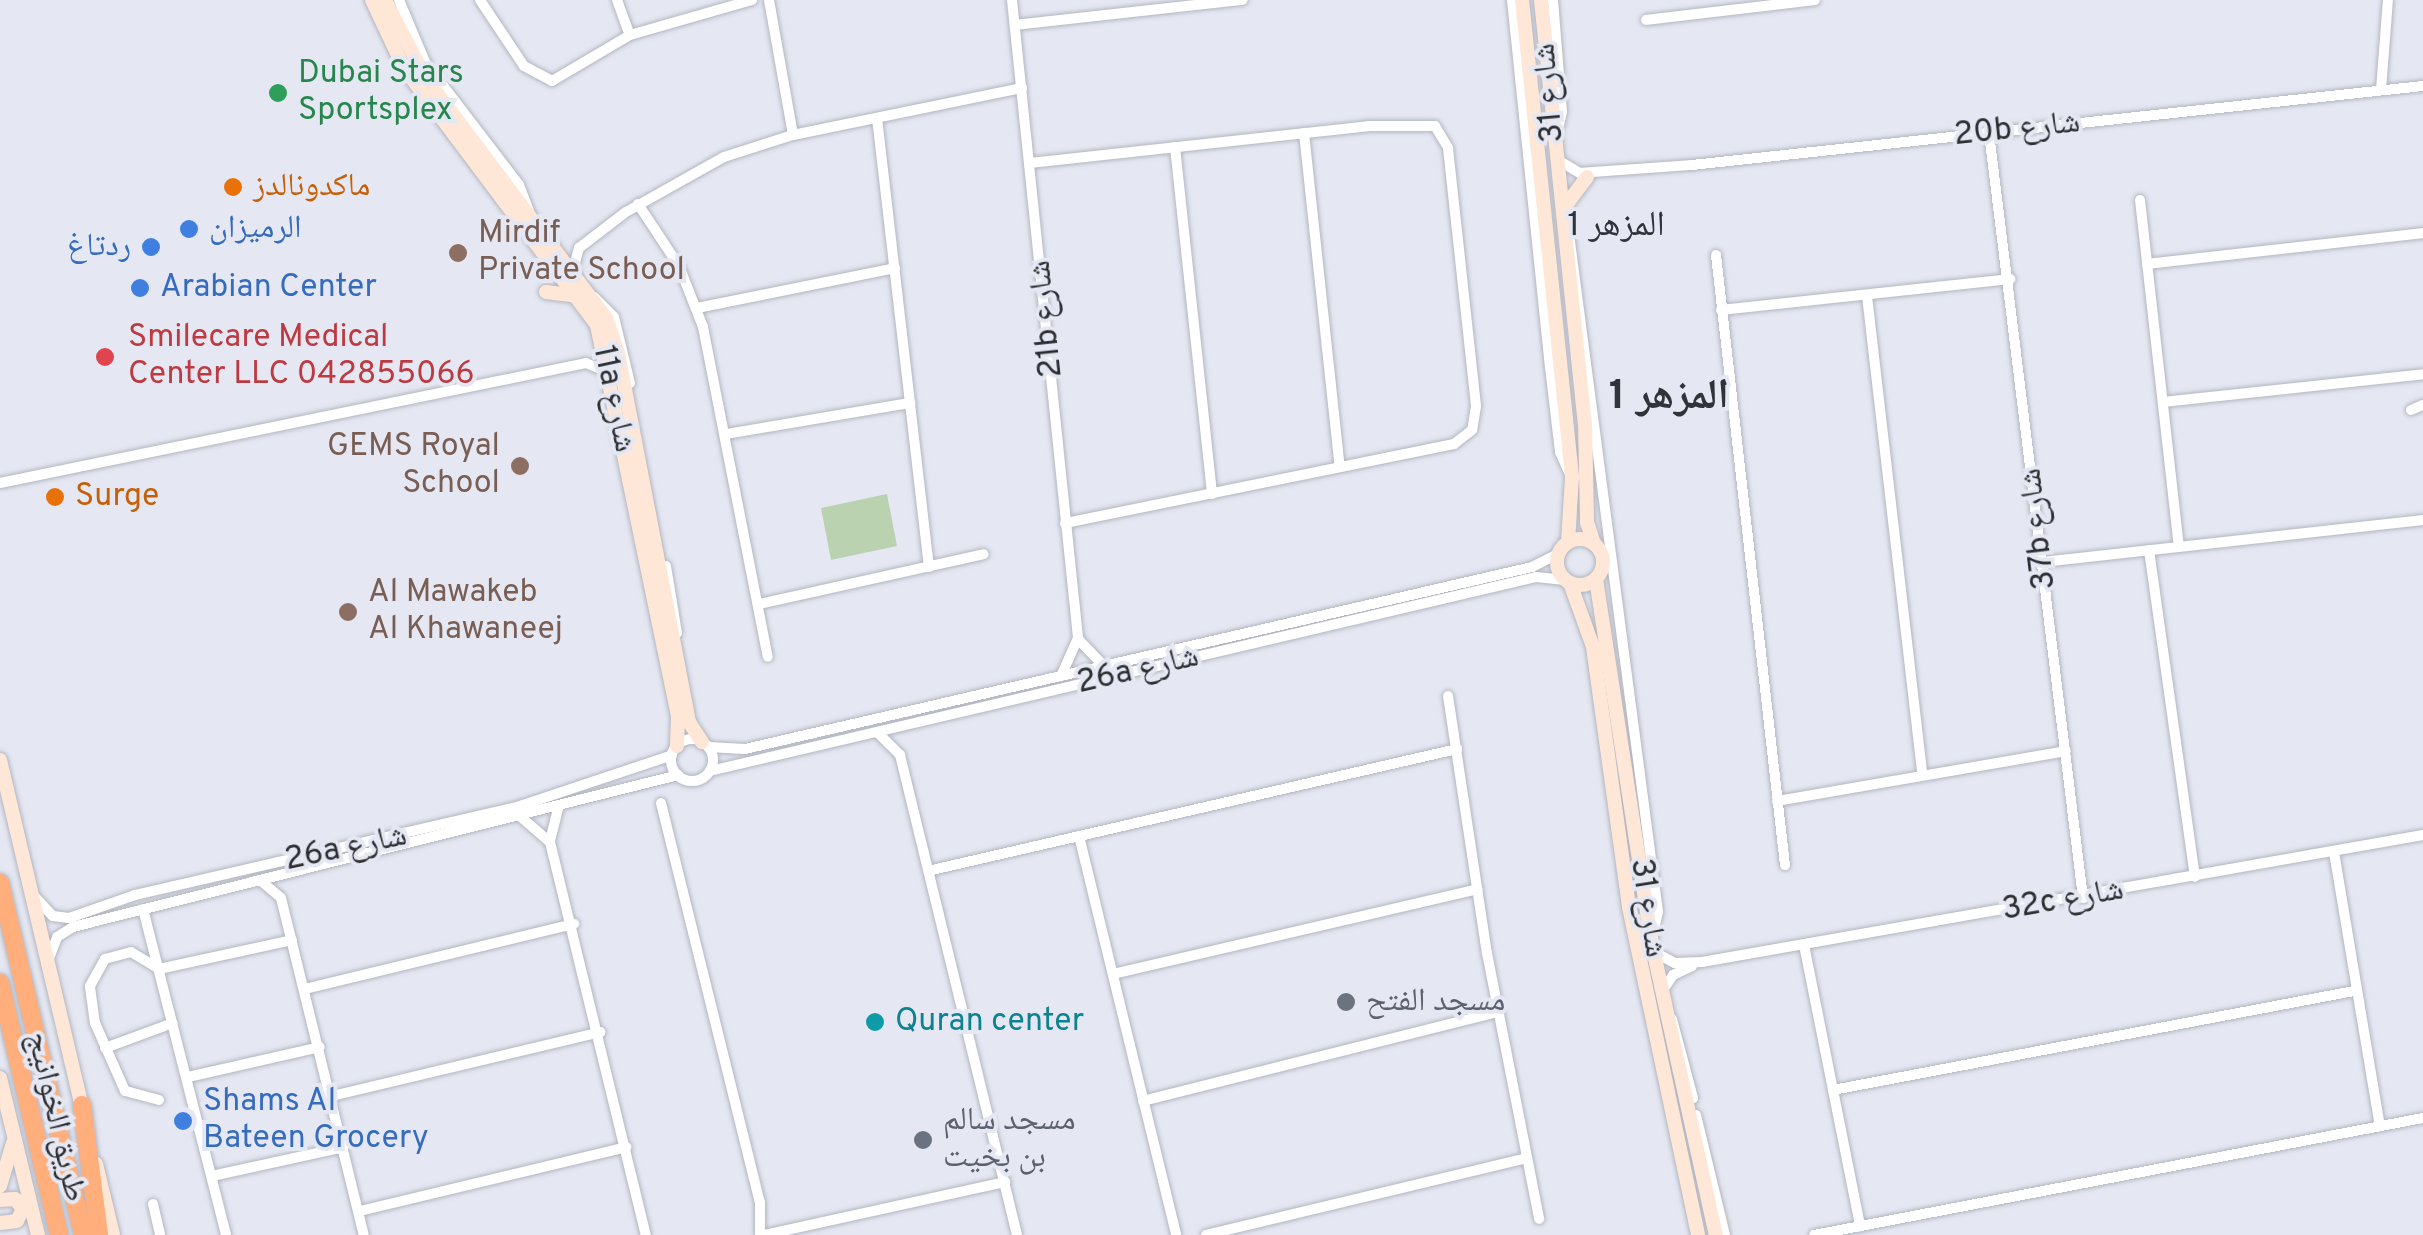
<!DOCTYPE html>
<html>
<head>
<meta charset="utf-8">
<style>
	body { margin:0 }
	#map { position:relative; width:2423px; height:1235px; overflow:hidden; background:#e5e8f2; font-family:Overpass,"Noto Naskh Arabic",sans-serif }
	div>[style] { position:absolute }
	.green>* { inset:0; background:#bbd2b1 }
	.roads { filter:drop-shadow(0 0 2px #b3b6c0) drop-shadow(0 0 2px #b3b6c0) }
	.street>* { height:10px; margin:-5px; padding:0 5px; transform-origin:5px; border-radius:5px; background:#fff }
	.street>.ring { margin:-5px; padding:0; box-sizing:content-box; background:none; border:10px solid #fff; border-radius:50% }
	.secondary>* { height:14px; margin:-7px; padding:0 7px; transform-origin:7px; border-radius:7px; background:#ffe7d8 }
	.secondary>.ring { margin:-7px; padding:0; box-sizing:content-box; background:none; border:14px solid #ffe7d8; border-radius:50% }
	.highway>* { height:18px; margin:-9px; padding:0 9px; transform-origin:9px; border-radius:9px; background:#ffae7c }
	.dots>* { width:28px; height:28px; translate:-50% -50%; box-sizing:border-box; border:5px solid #e5e8f2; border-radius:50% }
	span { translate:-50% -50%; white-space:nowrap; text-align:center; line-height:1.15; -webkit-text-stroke:8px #e5e8f2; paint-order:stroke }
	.leisure-label { font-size:32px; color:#27864d }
	.left { translate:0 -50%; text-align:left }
	.street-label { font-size:32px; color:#2d2e32 }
	.food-label { font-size:32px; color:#c56008 }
	.shop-label { font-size:32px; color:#366cbe }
	.right { translate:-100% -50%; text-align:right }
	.education-label { font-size:32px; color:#785e54 }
	.health-label { font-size:32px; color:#be3a42 }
	.worship-label { font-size:32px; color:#5b616d }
	.culture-label { font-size:32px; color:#0d838f }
	.neighbourhood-label { font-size:35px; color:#31333b }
	.district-label { font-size:42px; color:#31333b; font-weight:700 }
</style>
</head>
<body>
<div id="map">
	<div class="green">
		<div style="clip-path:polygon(887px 494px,897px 546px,831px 560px,821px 508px)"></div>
	</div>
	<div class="roads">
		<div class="street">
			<div style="left:399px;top:0;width:67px;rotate:67.2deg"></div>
			<div style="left:425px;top:62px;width:155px;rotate:52.6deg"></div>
			<div style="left:519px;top:185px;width:28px;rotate:69deg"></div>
			<div style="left:480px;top:0;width:79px;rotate:56.3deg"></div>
			<div style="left:524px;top:66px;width:32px;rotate:28deg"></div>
			<div style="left:552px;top:81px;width:91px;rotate:-30.5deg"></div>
			<div style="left:630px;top:35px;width:127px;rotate:-16deg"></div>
			<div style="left:617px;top:0;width:37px;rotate:70deg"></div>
			<div style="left:769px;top:0;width:137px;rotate:79.9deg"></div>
			<div style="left:1012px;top:0;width:641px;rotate:84.09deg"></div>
			<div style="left:1078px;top:638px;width:42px;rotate:114.1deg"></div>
			<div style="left:1512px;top:0;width:369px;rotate:84.1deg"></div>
			<div style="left:1550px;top:367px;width:86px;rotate:83.3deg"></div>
			<div style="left:1560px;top:452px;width:24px;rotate:66deg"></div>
			<div style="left:1553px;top:0;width:112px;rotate:85.4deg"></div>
			<div style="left:1562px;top:112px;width:23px;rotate:103deg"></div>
			<div style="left:1646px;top:20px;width:170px;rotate:-6.7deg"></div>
			<div style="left:1015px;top:25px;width:229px;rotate:-6.3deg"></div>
			<div style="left:2381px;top:90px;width:90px;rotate:-85.6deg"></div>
			<div style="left:877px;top:118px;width:452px;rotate:83.4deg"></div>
			<div style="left:1304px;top:133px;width:332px;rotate:83.9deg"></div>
			<div style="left:1989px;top:133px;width:771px;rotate:82.99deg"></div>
			<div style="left:1175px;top:147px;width:349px;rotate:83.9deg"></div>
			<div style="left:1558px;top:160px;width:26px;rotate:31deg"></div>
			<div style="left:1580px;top:173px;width:112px;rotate:-4.1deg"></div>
			<div style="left:1692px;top:165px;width:735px;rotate:-6.17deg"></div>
			<div style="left:1030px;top:163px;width:340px;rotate:-6.2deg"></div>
			<div style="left:1368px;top:126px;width:67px"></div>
			<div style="left:1435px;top:126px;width:26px;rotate:59deg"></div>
			<div style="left:1448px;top:148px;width:260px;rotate:83.8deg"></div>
			<div style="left:1476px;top:406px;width:24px;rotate:99deg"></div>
			<div style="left:1472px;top:430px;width:23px;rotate:142deg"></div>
			<div style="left:1454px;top:444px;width:397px;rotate:168.5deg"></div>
			<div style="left:2140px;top:200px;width:349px;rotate:83.6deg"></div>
			<div style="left:638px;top:204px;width:74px;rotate:56.5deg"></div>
			<div style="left:679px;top:266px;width:66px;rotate:68.5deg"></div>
			<div style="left:703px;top:327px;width:336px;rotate:78.9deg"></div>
			<div style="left:1569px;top:234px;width:684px;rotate:82.52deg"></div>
			<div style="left:1658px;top:912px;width:28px;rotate:103deg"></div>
			<div style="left:1716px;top:255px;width:614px;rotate:83.55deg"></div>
			<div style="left:2147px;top:264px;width:278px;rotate:-6.4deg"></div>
			<div style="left:573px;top:270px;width:23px;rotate:-75deg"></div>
			<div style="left:579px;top:248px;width:59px;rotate:-37.5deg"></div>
			<div style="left:626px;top:212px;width:112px;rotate:-29.3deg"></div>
			<div style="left:724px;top:157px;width:72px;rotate:-17.7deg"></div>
			<div style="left:793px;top:135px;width:234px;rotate:-11.6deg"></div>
			<div style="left:1867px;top:296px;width:482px;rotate:83.4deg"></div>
			<div style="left:594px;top:297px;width:28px;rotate:45deg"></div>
			<div style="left:614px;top:317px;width:68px;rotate:76.4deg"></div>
			<div style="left:697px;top:308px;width:202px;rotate:-11.4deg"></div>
			<div style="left:1721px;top:310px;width:291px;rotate:-6.1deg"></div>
			<div style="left:2163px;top:402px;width:262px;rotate:-6.1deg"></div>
			<div style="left:2411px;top:410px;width:13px;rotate:-23deg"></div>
			<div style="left:726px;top:434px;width:187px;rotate:-9.6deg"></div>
			<div style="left:0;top:483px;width:598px;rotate:-11.57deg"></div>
			<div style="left:586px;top:363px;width:25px;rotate:23deg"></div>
			<div style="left:2149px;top:550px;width:330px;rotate:82deg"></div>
			<div style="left:2043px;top:562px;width:382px;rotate:-6.3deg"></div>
			<div style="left:666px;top:566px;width:68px;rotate:80.7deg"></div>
			<div style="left:759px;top:604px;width:230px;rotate:-12.5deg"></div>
			<div style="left:1078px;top:639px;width:37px;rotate:46deg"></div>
			<div style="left:1448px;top:696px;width:260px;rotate:81.4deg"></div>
			<div style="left:1487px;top:953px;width:271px;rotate:78.9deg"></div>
			<div style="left:877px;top:732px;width:33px;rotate:45deg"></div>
			<div style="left:900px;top:755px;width:494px;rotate:76.3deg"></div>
			<div class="ring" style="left:671px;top:739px;width:32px;height:32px"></div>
			<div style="left:708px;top:747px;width:37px;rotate:3deg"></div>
			<div style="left:745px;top:749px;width:808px;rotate:-13.02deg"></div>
			<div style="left:1532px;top:567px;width:29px;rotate:-27deg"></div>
			<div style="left:710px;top:771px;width:848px;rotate:-13.22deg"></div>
			<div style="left:1536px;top:577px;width:29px;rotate:6deg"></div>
			<div style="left:1777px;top:801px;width:293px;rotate:-9.8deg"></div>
			<div style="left:661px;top:803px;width:411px;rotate:76.1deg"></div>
			<div style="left:760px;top:1202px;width:33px;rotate:90deg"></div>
			<div style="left:521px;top:817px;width:38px;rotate:41deg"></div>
			<div style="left:550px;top:842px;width:405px;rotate:76.3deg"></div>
			<div style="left:1079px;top:836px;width:411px;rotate:76.3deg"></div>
			<div style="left:550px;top:841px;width:34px;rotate:-76deg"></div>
			<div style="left:2334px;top:852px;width:278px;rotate:80.5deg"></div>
			<div style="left:932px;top:870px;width:539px;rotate:-12.98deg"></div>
			<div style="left:261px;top:881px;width:26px;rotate:40deg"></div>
			<div style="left:281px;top:898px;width:347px;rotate:76.2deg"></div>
			<div style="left:35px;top:897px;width:26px;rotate:47deg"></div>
			<div style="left:53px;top:916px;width:16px;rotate:7deg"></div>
			<div style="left:69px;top:918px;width:70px;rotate:-19.2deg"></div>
			<div style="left:135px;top:895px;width:395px;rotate:-13deg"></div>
			<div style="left:520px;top:806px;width:160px;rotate:-18.5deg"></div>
			<div style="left:143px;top:909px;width:336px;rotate:75.7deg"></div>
			<div style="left:1804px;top:945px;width:287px;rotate:78.7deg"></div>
			<div style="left:1654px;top:952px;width:24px;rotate:28deg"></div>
			<div style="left:1675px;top:963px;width:27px;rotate:-2deg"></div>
			<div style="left:1702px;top:962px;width:732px;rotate:-9.99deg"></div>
			<div style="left:48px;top:961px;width:26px;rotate:-69deg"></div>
			<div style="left:57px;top:937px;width:19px;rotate:-32deg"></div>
			<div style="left:73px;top:927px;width:624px;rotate:-14.1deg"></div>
			<div style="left:1113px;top:974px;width:374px;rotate:-13.1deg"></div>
			<div style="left:305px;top:989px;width:277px;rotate:-13.6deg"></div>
			<div style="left:1661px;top:993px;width:22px;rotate:-56deg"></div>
			<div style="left:1673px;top:975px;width:21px;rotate:-25deg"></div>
			<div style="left:1672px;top:1019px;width:82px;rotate:75.1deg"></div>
			<div style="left:105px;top:1048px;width:72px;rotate:-20.2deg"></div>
			<div style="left:188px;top:1077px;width:135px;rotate:-12.8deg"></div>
			<div style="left:1833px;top:1090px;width:530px;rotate:-10.76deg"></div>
			<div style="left:332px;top:1096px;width:276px;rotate:-13.4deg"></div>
			<div style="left:159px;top:1100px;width:35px;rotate:-165deg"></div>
			<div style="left:125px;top:1091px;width:74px;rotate:-113.8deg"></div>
			<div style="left:95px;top:1023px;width:37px;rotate:-98deg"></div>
			<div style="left:90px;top:986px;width:31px;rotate:-61deg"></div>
			<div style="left:105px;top:959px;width:27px;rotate:-15deg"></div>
			<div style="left:131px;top:952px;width:33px;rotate:31deg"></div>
			<div style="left:159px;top:969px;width:136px;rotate:-12.3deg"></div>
			<div style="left:1143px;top:1101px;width:365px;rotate:-14.1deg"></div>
			<div style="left:1696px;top:1115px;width:123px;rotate:76.4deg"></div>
			<div style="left:212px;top:1176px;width:135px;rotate:-12.4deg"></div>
			<div style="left:153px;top:1204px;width:32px;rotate:77deg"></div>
			<div style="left:360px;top:1211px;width:274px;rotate:-13.5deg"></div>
			<div style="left:764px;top:1235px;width:247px;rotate:-12.4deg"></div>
			<div style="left:1206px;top:1235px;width:329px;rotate:-13.5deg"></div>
			<div style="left:1814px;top:1235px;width:620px;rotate:-10.88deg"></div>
		</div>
		<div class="secondary">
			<div style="left:372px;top:0;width:75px;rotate:64.8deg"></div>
			<div style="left:404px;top:68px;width:321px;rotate:53.1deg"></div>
			<div style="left:597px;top:325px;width:400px;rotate:78.3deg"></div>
			<div style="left:678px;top:717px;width:29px;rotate:92deg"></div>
			<div style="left:385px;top:0;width:87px;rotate:62.5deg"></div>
			<div style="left:425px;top:77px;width:301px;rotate:53.1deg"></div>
			<div style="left:606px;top:318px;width:37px;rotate:71deg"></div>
			<div style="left:618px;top:353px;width:376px;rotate:79.1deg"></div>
			<div style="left:689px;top:722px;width:24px;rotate:57deg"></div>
			<div style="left:1522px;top:0;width:480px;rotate:84deg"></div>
			<div style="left:1572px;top:477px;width:65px;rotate:93.5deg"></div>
			<div style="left:1541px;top:0;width:425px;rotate:84.1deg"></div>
			<div style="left:1585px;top:423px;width:99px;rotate:88.8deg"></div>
			<div style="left:1587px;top:522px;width:23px;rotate:72deg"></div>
			<div style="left:1563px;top:209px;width:40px;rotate:-53deg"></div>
			<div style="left:546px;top:292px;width:34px;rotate:7deg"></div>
			<div class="ring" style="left:1557px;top:539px;width:32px;height:32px"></div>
			<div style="left:1596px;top:579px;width:365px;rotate:81.3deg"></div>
			<div style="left:1651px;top:940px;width:302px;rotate:77.6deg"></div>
			<div style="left:1570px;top:583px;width:68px;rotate:70.2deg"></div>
			<div style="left:1593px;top:647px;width:262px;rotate:82.1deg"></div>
			<div style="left:1629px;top:907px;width:335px;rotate:78.1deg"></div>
			<div style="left:0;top:760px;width:364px;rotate:76.7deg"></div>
			<div style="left:0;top:1078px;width:162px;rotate:76.4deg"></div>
			<div style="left:96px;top:1164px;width:73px;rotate:76.5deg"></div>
			<div style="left:0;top:1186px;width:45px;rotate:-73.2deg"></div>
			<div style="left:0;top:1200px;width:15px;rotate:-4deg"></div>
			<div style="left:15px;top:1199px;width:13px;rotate:51deg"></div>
			<div style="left:23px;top:1209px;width:13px;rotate:117deg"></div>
			<div style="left:17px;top:1221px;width:17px;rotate:173deg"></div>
		</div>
		<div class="highway">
			<div style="left:0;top:883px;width:362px;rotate:76.7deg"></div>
			<div style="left:0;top:983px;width:259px;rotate:76.8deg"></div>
			<div style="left:82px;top:1105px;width:131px;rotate:82.5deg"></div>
		</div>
	</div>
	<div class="dots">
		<div style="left:278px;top:93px;background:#2e9e5b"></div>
		<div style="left:233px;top:187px;background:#e8710a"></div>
		<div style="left:189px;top:229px;background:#3f7fe0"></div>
		<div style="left:151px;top:247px;background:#3f7fe0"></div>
		<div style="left:458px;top:253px;background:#8d6e63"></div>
		<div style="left:140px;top:288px;background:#3f7fe0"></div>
		<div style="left:105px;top:357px;background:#e0444e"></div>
		<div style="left:520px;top:466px;background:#8d6e63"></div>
		<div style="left:55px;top:497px;background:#e8710a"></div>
		<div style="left:348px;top:612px;background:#8d6e63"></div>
		<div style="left:1346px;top:1002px;background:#6b7280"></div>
		<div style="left:875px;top:1022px;background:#0f9aa8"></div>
		<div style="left:183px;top:1121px;background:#3f7fe0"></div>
		<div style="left:923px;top:1140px;background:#6b7280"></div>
	</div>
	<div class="leisure-label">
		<span class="left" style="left:298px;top:93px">Dubai Stars<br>Sportsplex</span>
	</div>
	<div class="street-label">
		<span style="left:1550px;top:93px;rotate:-95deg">شارع 31</span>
		<span style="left:2017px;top:130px;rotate:-6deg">20b شارع</span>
		<span style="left:1047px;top:319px;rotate:-96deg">21b شارع</span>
		<span style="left:613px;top:399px;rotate:78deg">11a شارع</span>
		<span style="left:2039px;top:529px;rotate:-97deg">37b شارع</span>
		<span style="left:1138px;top:671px;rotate:-13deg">26a شارع</span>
		<span style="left:346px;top:849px;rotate:-12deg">26a شارع</span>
		<span style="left:2063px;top:901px;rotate:-10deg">32c شارع</span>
		<span style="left:1647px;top:908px;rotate:81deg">شارع 31</span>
		<span style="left:55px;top:1117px;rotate:77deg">طريق الخوانيج</span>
	</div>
	<div class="food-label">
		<span class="left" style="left:253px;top:187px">ماكدونالدز</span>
		<span class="left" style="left:75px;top:497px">Surge</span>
	</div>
	<div class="shop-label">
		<span class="left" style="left:209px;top:229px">الرميزان</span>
		<span class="right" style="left:131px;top:247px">ردتاغ</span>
		<span class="left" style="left:160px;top:288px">Arabian Center</span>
		<span class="left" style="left:203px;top:1121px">Shams Al<br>Bateen Grocery</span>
	</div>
	<div class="education-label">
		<span class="left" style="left:478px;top:253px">Mirdif<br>Private School</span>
		<span class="right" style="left:500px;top:466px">GEMS Royal<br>School</span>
		<span class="left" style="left:368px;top:612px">Al Mawakeb<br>Al Khawaneej</span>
	</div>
	<div class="health-label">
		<span class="left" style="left:128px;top:357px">Smilecare Medical<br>Center LLC 042855066</span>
	</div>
	<div class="worship-label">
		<span class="left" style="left:1366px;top:1002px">مسجد الفتح</span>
		<span class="left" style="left:943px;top:1140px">مسجد سالم<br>بن بخيت</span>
	</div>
	<div class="culture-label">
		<span class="left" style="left:895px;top:1022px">Quran center</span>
	</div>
	<div class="neighbourhood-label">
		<span style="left:1616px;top:226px">المزهر 1</span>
	</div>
	<div class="district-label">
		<span style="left:1669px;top:398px">المزهر 1</span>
	</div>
</div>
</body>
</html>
